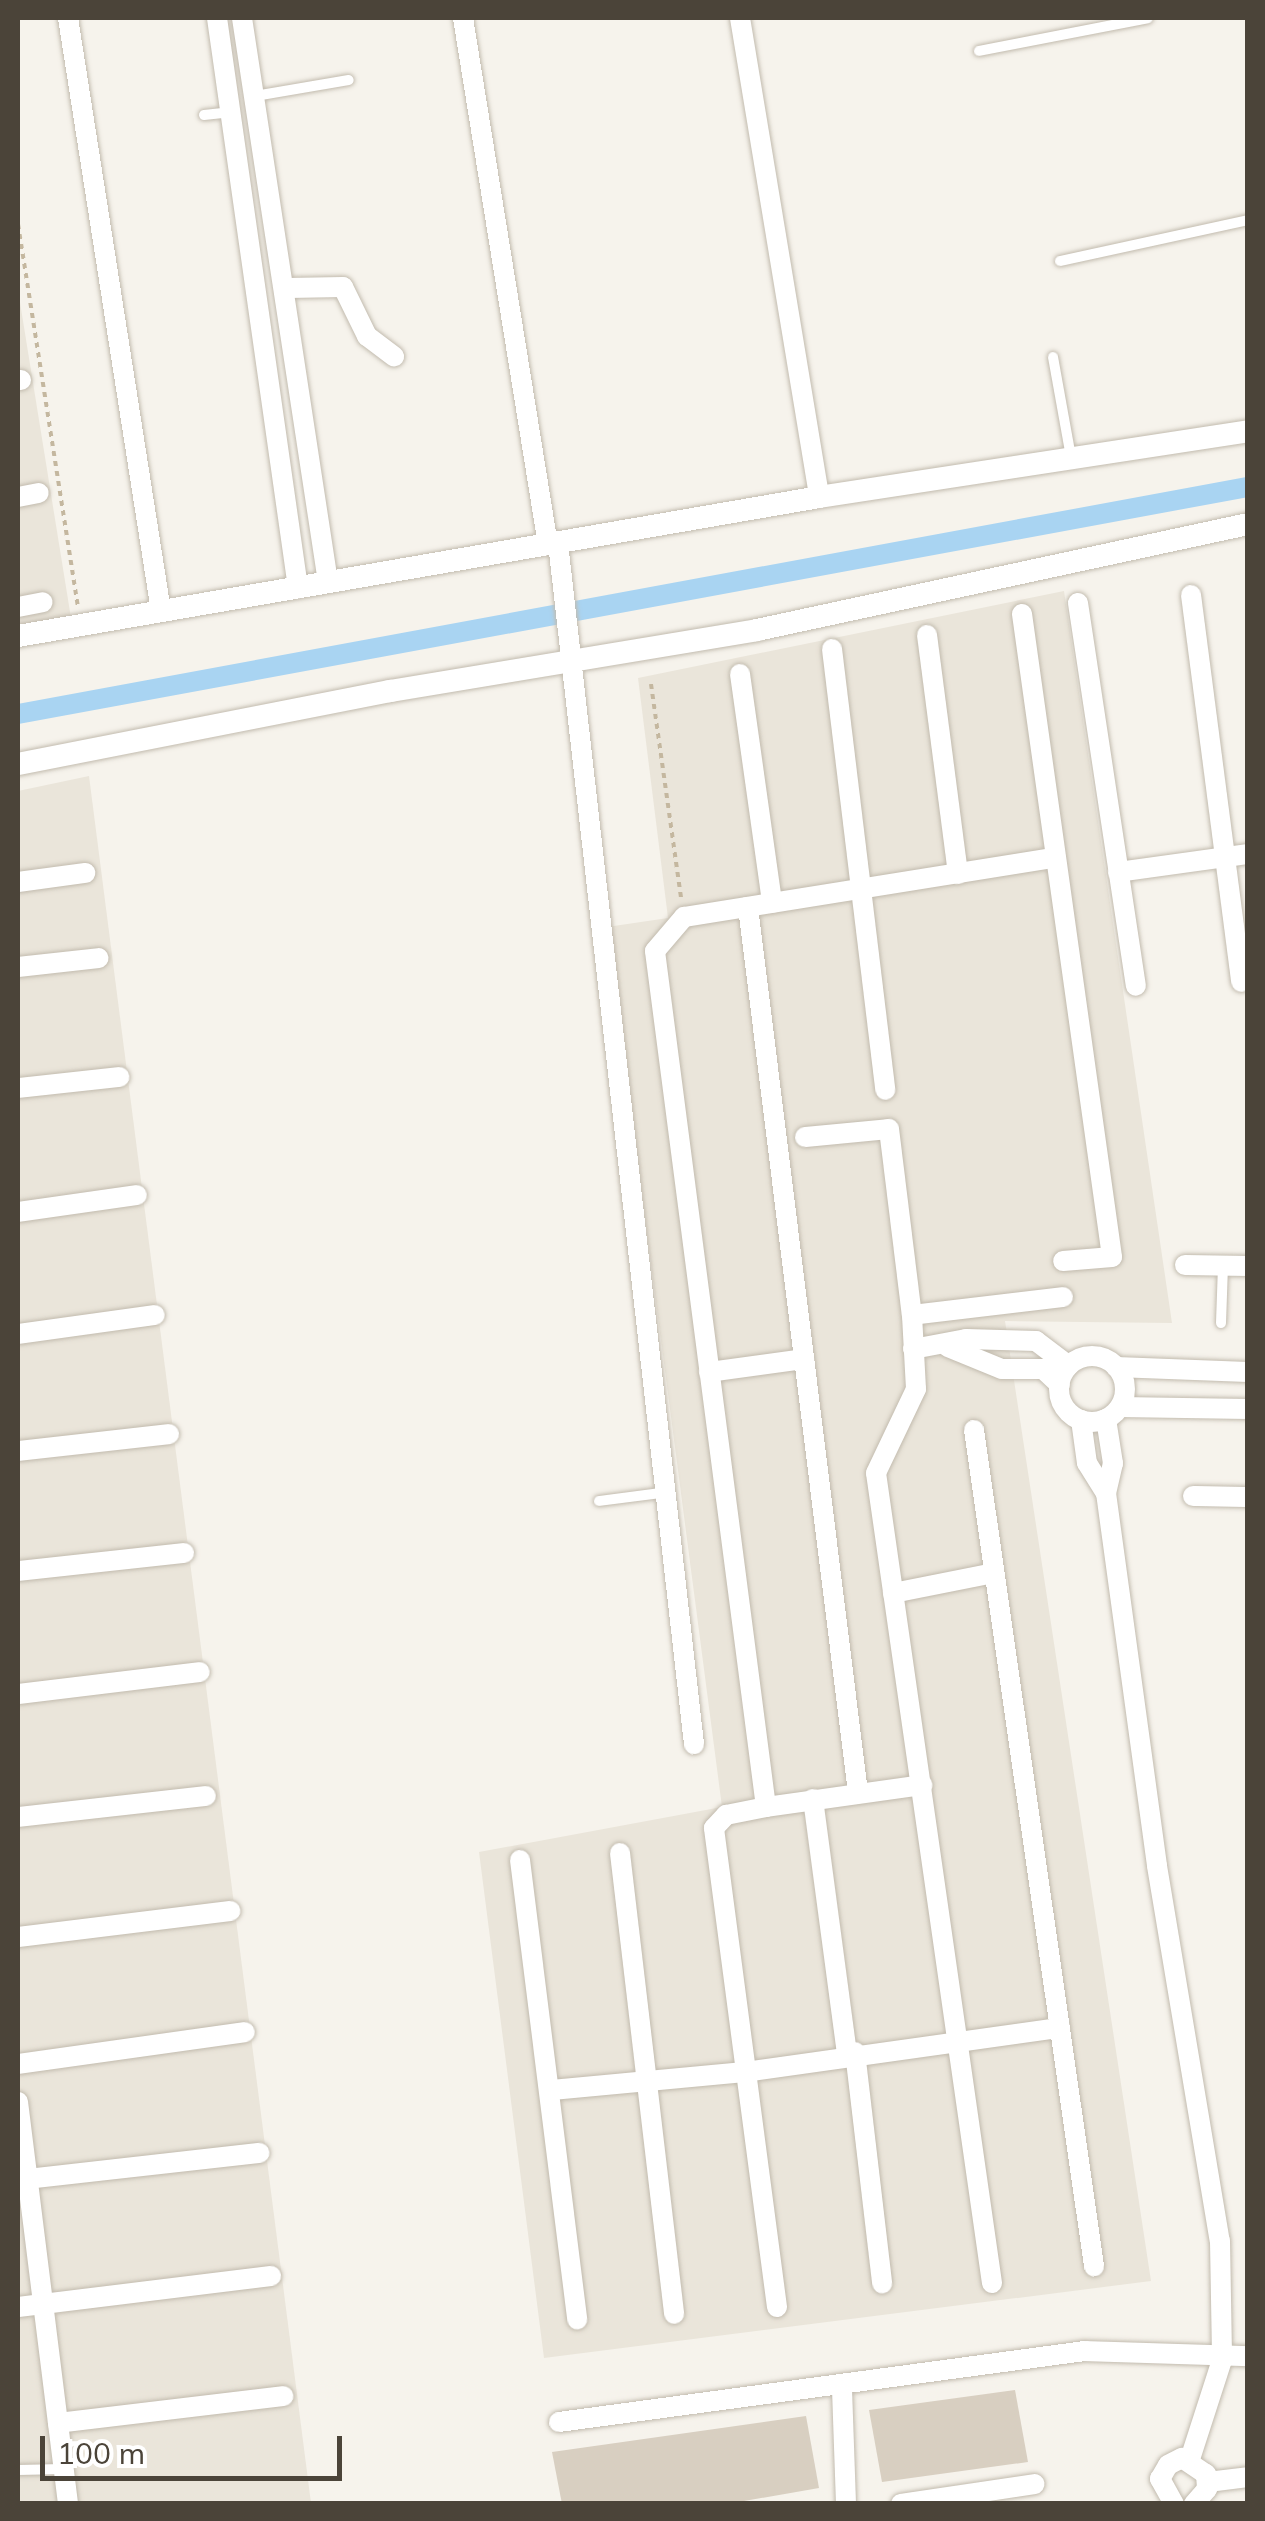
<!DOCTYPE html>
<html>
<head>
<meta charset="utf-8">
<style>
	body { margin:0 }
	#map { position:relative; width:1265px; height:2521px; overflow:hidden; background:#f6f3ec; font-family:Mulish,sans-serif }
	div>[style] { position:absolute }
	.residential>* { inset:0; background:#eae5da }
	.canal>* { height:20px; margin:-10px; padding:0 10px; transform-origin:10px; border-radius:10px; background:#a9d4f2 }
	.building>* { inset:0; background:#d8cfc1 }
	.path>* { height:4px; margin-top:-2px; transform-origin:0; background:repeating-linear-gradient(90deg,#c4b79f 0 5px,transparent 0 10px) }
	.roads { filter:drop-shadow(0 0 2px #c2bbae) drop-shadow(0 0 2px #c2bbae) }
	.service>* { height:10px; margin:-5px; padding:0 5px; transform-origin:5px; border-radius:5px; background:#fff }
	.minor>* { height:20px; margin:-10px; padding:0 10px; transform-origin:10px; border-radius:10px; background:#fff }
	.minor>.ring { margin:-10px; padding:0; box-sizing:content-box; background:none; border:20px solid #fff; border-radius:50% }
	.tertiary>* { height:22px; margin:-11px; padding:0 11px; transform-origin:11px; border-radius:11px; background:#fff }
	span { translate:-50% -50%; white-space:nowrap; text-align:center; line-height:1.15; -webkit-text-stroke:8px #fff; paint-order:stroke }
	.frame { position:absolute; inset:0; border:20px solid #4b4439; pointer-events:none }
	.scale { position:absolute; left:40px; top:2436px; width:302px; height:45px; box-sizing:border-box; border:5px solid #4b4439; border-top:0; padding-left:12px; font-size:30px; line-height:35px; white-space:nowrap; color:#4b4439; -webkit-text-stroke:8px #fff; paint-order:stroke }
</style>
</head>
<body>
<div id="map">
	<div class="residential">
		<div style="clip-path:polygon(18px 290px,71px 618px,18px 627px)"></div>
		<div style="clip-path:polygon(1064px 591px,1172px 1323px,1005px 1321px,1151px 2281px,544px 2358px,479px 1852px,722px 1807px,607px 927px,668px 918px,638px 678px)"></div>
		<div style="clip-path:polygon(89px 776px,311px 2503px,18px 2503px,18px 791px)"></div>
	</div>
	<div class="canal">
		<div style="left:18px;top:714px;width:1251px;rotate:-10.46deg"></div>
	</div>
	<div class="building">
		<div style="clip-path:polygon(1015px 2390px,1028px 2462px,882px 2482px,869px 2410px)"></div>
		<div style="clip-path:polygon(806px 2416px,819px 2488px,727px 2504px,562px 2504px,552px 2452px)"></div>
	</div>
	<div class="path">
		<div style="left:18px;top:224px;width:387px;rotate:81.1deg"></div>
		<div style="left:651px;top:684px;width:216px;rotate:82deg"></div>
	</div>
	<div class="roads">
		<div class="service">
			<div style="left:979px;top:51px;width:172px;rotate:-11deg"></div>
			<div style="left:255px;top:96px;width:95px;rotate:-9.7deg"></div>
			<div style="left:204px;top:115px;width:28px;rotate:-6deg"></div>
			<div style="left:1060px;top:261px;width:192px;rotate:-12.3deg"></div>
			<div style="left:1053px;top:357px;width:102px;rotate:79.8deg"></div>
			<div style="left:1221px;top:1323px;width:58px;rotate:-88deg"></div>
			<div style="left:599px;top:1501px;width:63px;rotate:-7.4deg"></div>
			<div style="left:18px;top:2470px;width:45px;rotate:-1.3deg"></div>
		</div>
		<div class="minor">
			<div style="left:68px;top:18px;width:600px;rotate:81.09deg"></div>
			<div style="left:217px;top:18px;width:576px;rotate:81.91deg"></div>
			<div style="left:242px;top:18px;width:571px;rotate:81.33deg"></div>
			<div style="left:463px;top:18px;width:534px;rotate:80.84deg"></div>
			<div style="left:740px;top:18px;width:485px;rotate:80.6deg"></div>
			<div style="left:288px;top:288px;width:55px;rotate:-1deg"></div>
			<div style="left:343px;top:287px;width:55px;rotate:63.9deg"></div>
			<div style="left:367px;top:336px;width:34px;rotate:37deg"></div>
			<div style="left:18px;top:380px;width:3px"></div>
			<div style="left:18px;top:497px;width:21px;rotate:-11deg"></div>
			<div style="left:558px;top:543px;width:1209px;rotate:83.54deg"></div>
			<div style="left:1191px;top:595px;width:390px;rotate:82.6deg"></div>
			<div style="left:1078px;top:603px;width:387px;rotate:81.4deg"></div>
			<div style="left:18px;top:607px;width:25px;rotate:-11deg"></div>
			<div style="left:1022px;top:614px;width:649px;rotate:82.03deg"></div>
			<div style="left:1112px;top:1257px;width:49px;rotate:175.3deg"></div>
			<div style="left:927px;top:635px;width:241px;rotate:82.6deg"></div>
			<div style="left:832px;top:649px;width:444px;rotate:83.1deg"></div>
			<div style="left:740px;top:674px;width:231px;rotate:82deg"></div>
			<div style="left:1118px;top:872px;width:131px;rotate:-7.9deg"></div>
			<div style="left:18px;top:882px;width:68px;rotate:-7.7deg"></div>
			<div style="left:748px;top:907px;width:893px;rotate:82.92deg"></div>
			<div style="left:18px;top:967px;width:81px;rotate:-6.3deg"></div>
			<div style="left:18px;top:1088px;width:102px;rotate:-6.2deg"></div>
			<div style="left:805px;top:1137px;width:84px;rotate:-5.4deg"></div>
			<div style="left:889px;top:1129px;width:187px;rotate:83deg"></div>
			<div style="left:18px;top:1212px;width:120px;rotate:-8.1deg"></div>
			<div style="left:1185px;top:1265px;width:63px;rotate:0.9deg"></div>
			<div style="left:18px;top:1334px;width:138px;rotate:-7.9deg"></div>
			<div style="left:948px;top:1347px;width:58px;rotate:22.2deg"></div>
			<div style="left:1002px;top:1369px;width:41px"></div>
			<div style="left:1043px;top:1369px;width:23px;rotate:43deg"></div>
			<div style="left:913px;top:1349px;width:54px;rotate:-10.7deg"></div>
			<div style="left:966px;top:1339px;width:70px;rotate:1.6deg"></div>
			<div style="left:1036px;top:1341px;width:41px;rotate:37.1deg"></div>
			<div class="ring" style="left:1059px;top:1356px;width:46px;height:46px"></div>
			<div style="left:1116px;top:1367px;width:132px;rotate:2.2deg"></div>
			<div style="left:709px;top:1372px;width:96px;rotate:-7.8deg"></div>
			<div style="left:1120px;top:1407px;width:128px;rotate:0.9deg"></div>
			<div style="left:1106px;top:1419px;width:45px;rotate:81deg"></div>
			<div style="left:1113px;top:1463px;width:31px;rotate:103deg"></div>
			<div style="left:1106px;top:1493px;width:376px;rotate:82.2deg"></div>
			<div style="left:1157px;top:1866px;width:380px;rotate:80.5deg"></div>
			<div style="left:1220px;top:2241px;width:119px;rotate:89deg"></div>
			<div style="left:1222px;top:2360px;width:104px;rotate:107.9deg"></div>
			<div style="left:1081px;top:1420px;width:43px;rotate:82.1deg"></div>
			<div style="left:1087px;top:1463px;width:36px;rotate:58deg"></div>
			<div style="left:974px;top:1430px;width:845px;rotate:81.83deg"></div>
			<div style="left:18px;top:1451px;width:152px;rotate:-6.4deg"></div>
			<div style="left:1193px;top:1496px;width:55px;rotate:1deg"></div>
			<div style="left:18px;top:1571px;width:167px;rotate:-6.2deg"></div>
			<div style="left:893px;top:1593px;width:103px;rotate:-11.2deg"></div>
			<div style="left:18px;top:1694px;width:183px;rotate:-6.9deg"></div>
			<div style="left:813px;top:1799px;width:256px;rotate:82.4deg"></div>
			<div style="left:766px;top:1807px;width:863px;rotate:-97.39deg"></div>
			<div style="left:655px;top:951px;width:45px;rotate:-49.5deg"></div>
			<div style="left:684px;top:917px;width:375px;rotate:-9.1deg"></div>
			<div style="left:18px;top:1817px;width:189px;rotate:-6.4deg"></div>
			<div style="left:620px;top:1853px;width:464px;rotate:83.3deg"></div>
			<div style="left:520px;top:1860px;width:463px;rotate:82.9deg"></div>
			<div style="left:18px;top:1937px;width:214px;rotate:-7deg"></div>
			<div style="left:855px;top:2052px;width:233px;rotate:83.3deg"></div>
			<div style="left:18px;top:2064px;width:229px;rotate:-8deg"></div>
			<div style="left:551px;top:2090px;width:195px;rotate:-5.3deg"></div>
			<div style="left:745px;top:2072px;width:318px;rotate:-8deg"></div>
			<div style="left:18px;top:2102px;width:405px;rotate:82.9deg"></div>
			<div style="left:18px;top:2180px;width:243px;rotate:-6.4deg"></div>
			<div style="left:992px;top:2283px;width:818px;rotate:-98.15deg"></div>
			<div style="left:876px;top:1473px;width:93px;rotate:-64.5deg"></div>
			<div style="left:916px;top:1389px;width:74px;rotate:-93.1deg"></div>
			<div style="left:912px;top:1315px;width:152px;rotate:-6.8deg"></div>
			<div style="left:18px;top:2307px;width:255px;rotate:-7deg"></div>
			<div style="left:777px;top:2307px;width:483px;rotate:-97.5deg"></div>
			<div style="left:714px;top:1828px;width:18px;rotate:-47deg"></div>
			<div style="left:726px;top:1815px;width:41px;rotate:-11.3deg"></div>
			<div style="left:766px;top:1807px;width:158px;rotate:-8deg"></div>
			<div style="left:842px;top:2389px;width:115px;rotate:88deg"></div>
			<div style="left:559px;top:2422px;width:531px;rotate:-7.69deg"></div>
			<div style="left:1085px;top:2351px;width:163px;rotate:1.8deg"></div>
			<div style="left:58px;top:2423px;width:227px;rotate:-6.8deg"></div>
			<div style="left:1208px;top:2482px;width:40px;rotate:-7.1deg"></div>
			<div style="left:901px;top:2504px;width:135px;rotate:-8.5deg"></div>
			<div style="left:1174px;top:2504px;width:29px;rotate:-119deg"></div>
			<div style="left:1160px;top:2479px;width:16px;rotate:-60deg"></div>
			<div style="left:1168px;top:2465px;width:16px;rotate:-27deg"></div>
			<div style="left:1182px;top:2458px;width:29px;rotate:34deg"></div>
			<div style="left:1206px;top:2474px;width:15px;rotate:86deg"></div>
			<div style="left:1207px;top:2489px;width:20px;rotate:131deg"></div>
		</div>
		<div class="tertiary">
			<div style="left:18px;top:636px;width:813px;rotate:-9.84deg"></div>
			<div style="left:819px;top:497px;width:434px;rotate:-8.7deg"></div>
			<div style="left:18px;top:764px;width:379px;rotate:-11.1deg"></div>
			<div style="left:390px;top:691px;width:372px;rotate:-9.4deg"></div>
			<div style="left:757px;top:630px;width:502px;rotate:-12.18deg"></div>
		</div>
	</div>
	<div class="frame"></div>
	<div class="scale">100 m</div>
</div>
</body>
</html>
